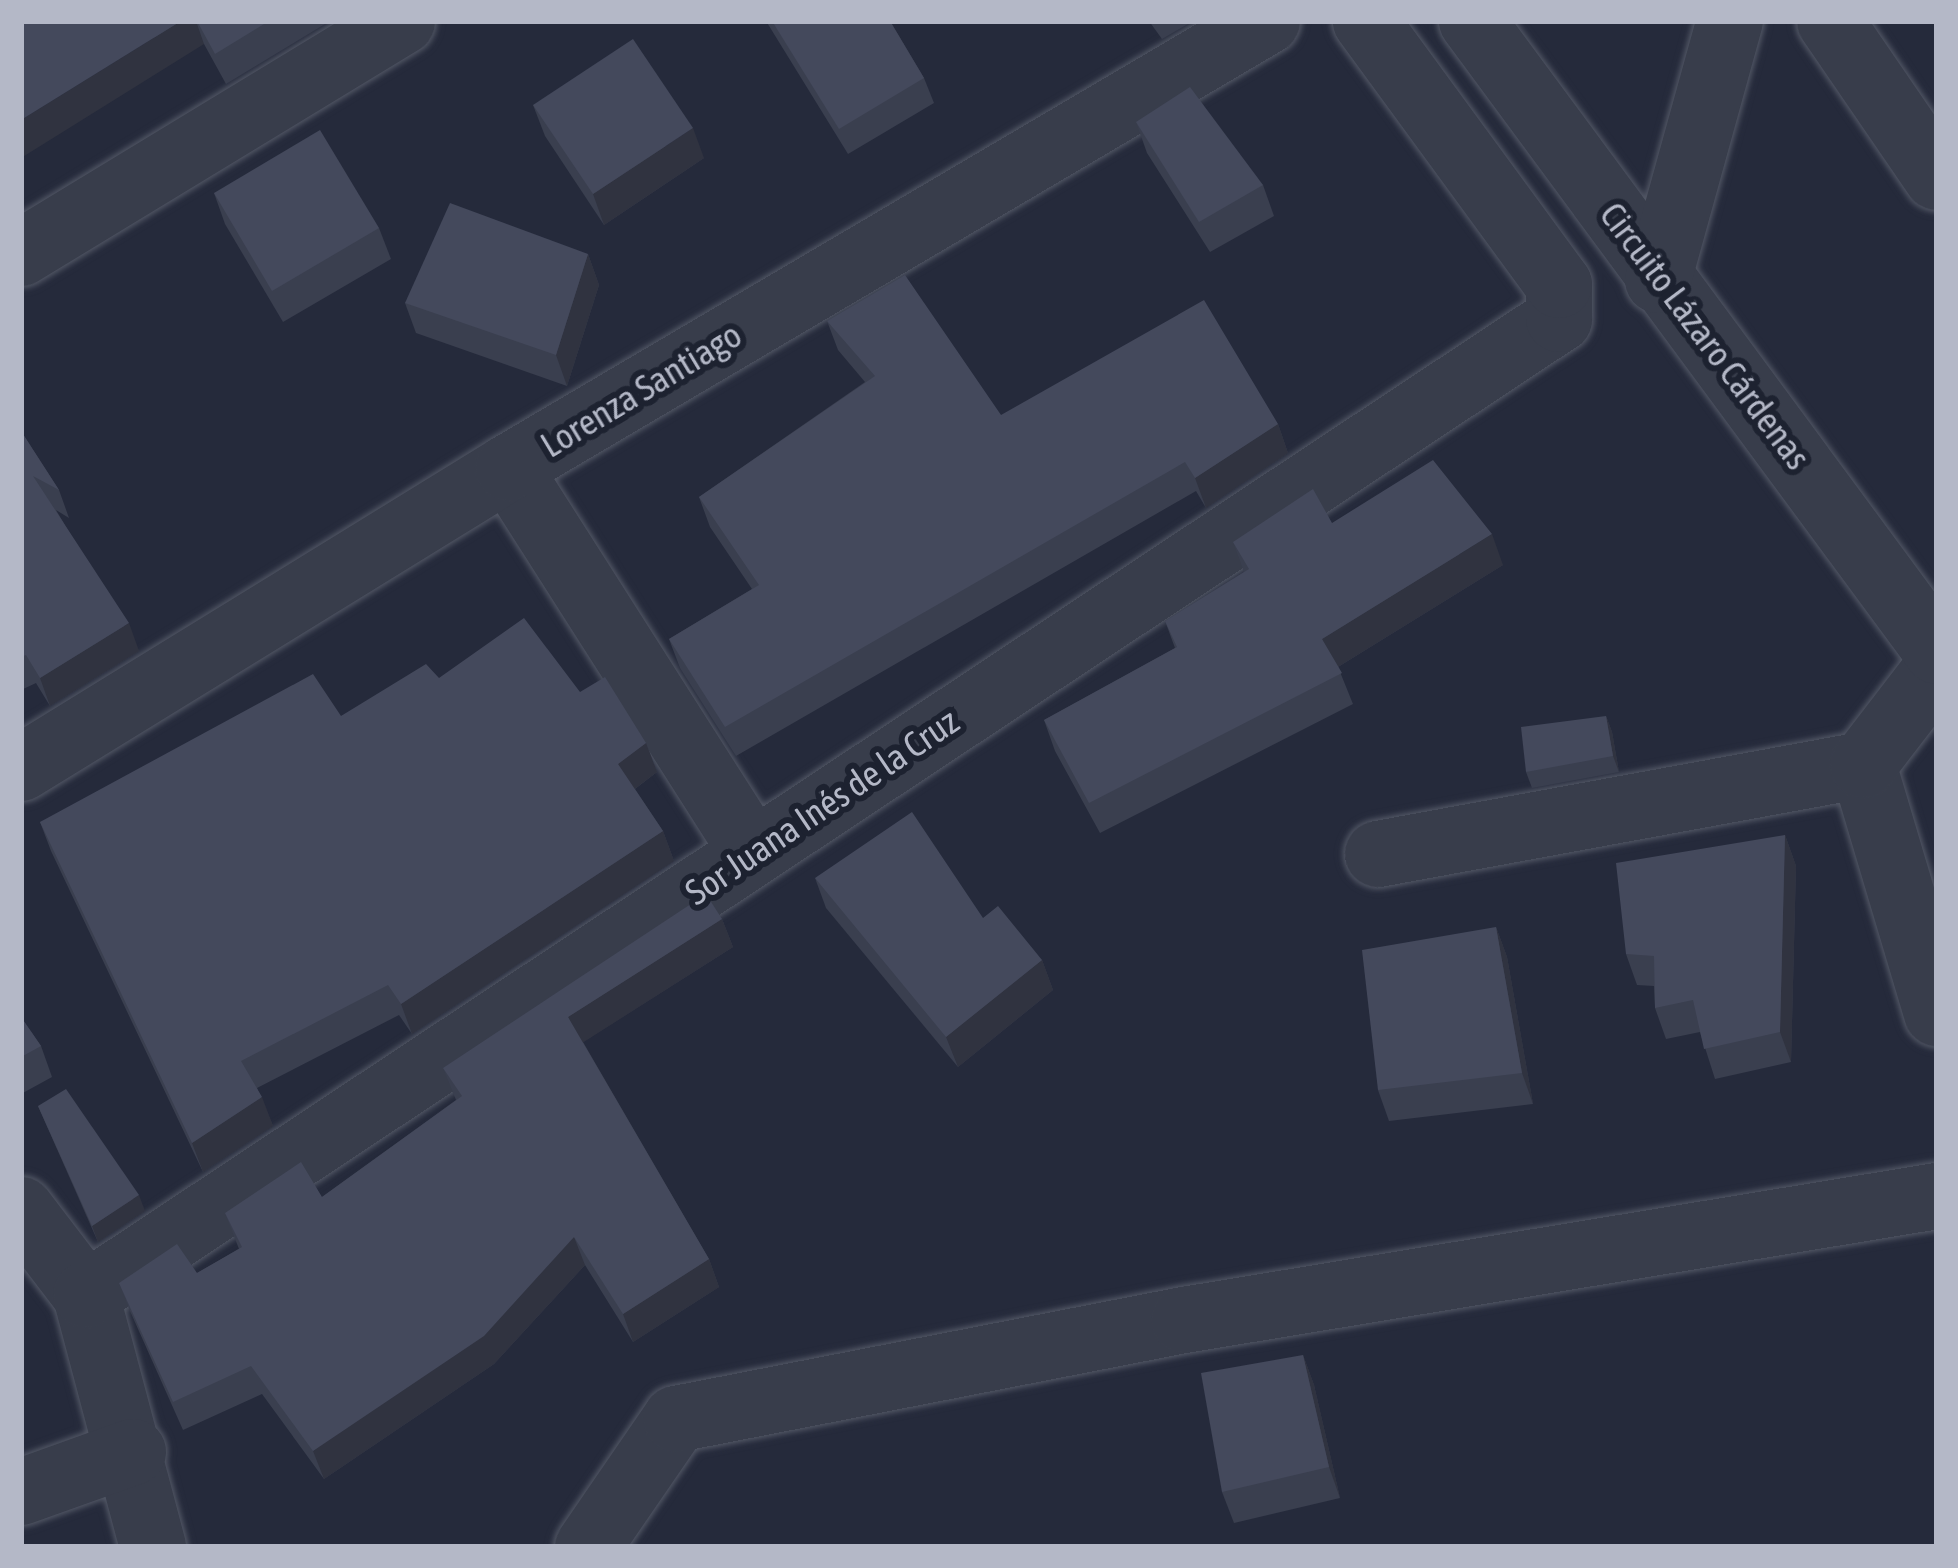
<!DOCTYPE html>
<html>
<head>
<meta charset="utf-8">
<style>
	body { margin:0 }
	#map { position:relative; width:1958px; height:1568px; overflow:hidden; background:#252a3b; font-family:"Asap Condensed",sans-serif }
	div>[style] { position:absolute }
	.roads { filter:drop-shadow(0 0 3px #535866) drop-shadow(0 0 3px #535866) }
	.minor>* { height:66px; margin:-33px; padding:0 33px; transform-origin:33px; border-radius:33px; background:#383d4b }
	.tertiary>* { height:66px; margin:-33px; padding:0 33px; transform-origin:33px; border-radius:33px; background:#383d4b }
	.wall>* { inset:0; background:#3a3f4f }
	.shaded-wall>* { inset:0; background:#303340 }
	.building>* { inset:0; background:#44495c }
	span { translate:-50% -50%; white-space:nowrap; text-align:center; line-height:1.15; -webkit-text-stroke:12px #1d2230; paint-order:stroke }
	.street-label { font-size:36px; color:#b4b8c7 }
	.frame { position:absolute; inset:0; border:24px solid #b4b8c7; pointer-events:none }
</style>
</head>
<body>
<div id="map">
	<div class="roads">
		<div class="minor">
			<div style="left:1830px;top:21px;width:189px;rotate:55.6deg"></div>
			<div style="left:21px;top:253px;width:446px;rotate:-31.3deg"></div>
			<div style="left:508px;top:468px;width:456px;rotate:57.5deg"></div>
			<div style="left:1863px;top:765px;width:259px;rotate:73.4deg"></div>
			<div style="left:21px;top:768px;width:572px;rotate:-31.63deg"></div>
			<div style="left:508px;top:468px;width:881px;rotate:-30.5deg"></div>
			<div style="left:1378px;top:854px;width:493px;rotate:-10.4deg"></div>
			<div style="left:1863px;top:765px;width:121px;rotate:-52.4deg"></div>
			<div style="left:21px;top:1210px;width:107px;rotate:52.6deg"></div>
			<div style="left:86px;top:1295px;width:261px;rotate:75.1deg"></div>
			<div style="left:86px;top:1295px;width:1767px;rotate:-33.53deg"></div>
			<div style="left:1559px;top:319px;width:34px;rotate:-90deg"></div>
			<div style="left:1559px;top:285px;width:327px;rotate:-126.2deg"></div>
			<div style="left:21px;top:1492px;width:119px;rotate:-19.7deg"></div>
			<div style="left:588px;top:1547px;width:155px;rotate:-55.5deg"></div>
			<div style="left:676px;top:1419px;width:518px;rotate:-11.03deg"></div>
			<div style="left:1184px;top:1320px;width:763px;rotate:-9.35deg"></div>
		</div>
		<div class="tertiary">
			<div style="left:1472px;top:21px;width:783px;rotate:53.57deg"></div>
			<div style="left:1658px;top:280px;width:269px;rotate:-74.5deg"></div>
		</div>
	</div>
	<div class="wall">
		<div style="clip-path:polygon(21px 21px,330px 21px,226px 84px,204px 44px)"></div>
		<div style="clip-path:polygon(766px 21px,890px 21px,924px 78px,934px 103px,848px 154px)"></div>
		<div style="clip-path:polygon(1149px 21px,1193px 21px,1162px 39px)"></div>
		<div style="clip-path:polygon(533px 105px,704px 158px,604px 225px,545px 136px)"></div>
		<div style="clip-path:polygon(1136px 122px,1263px 185px,1274px 216px,1210px 252px,1147px 153px)"></div>
		<div style="clip-path:polygon(214px 193px,379px 228px,391px 259px,283px 322px,225px 224px)"></div>
		<div style="clip-path:polygon(588px 254px,599px 285px,567px 386px,416px 333px,405px 303px)"></div>
		<div style="clip-path:polygon(827px 321px,1001px 415px,1278px 424px,1288px 453px,1206px 508px,1196px 491px,736px 756px,680px 668px,669px 639px,752px 589px,710px 527px,699px 497px,865px 382px,838px 350px)"></div>
		<div style="clip-path:polygon(21px 431px,59px 490px,69px 518px,56px 510px,139px 651px,50px 706px,36px 683px,21px 690px)"></div>
		<div style="clip-path:polygon(1332px 523px,1503px 565px,1338px 667px,1353px 704px,1100px 833px,1055px 751px,1044px 720px,1175px 648px,1165px 621px,1244px 572px,1233px 542px)"></div>
		<div style="clip-path:polygon(439px 678px,580px 692px,646px 743px,657px 772px,635px 789px,663px 831px,674px 861px,412px 1034px,399px 1015px,257px 1088px,273px 1126px,203px 1172px,51px 851px,40px 822px,341px 716px)"></div>
		<div style="clip-path:polygon(1606px 716px,1612px 732px,1619px 772px,1532px 788px,1526px 772px)"></div>
		<div style="clip-path:polygon(1785px 835px,1796px 866px,1791px 1062px,1715px 1079px,1700px 1032px,1666px 1039px,1655px 1008px,1654px 986px,1637px 985px,1626px 954px)"></div>
		<div style="clip-path:polygon(815px 878px,1042px 960px,1053px 990px,958px 1067px,826px 908px)"></div>
		<div style="clip-path:polygon(722px 919px,733px 947px,583px 1042px,709px 1259px,719px 1287px,633px 1342px,585px 1265px,494px 1364px,324px 1479px,262px 1394px,183px 1430px,130px 1311px,119px 1283px,197px 1273px,239px 1249px,225px 1213px,322px 1197px,456px 1100px,443px 1068px)"></div>
		<div style="clip-path:polygon(1496px 927px,1507px 957px,1533px 1104px,1389px 1121px,1378px 1090px)"></div>
		<div style="clip-path:polygon(21px 1017px,41px 1046px,52px 1077px,21px 1094px)"></div>
		<div style="clip-path:polygon(38px 1106px,145px 1211px,98px 1242px)"></div>
		<div style="clip-path:polygon(1303px 1355px,1314px 1385px,1340px 1498px,1234px 1523px,1222px 1492px)"></div>
	</div>
	<div class="shaded-wall">
		<div style="clip-path:polygon(181px 21px,196px 21px,204px 44px,21px 158px,21px 120px)"></div>
		<div style="clip-path:polygon(693px 128px,704px 158px,604px 225px,593px 194px)"></div>
		<div style="clip-path:polygon(588px 254px,599px 285px,567px 386px,556px 355px)"></div>
		<div style="clip-path:polygon(1278px 424px,1288px 453px,1206px 508px,1195px 478px)"></div>
		<div style="clip-path:polygon(1492px 534px,1503px 565px,1333px 670px,1322px 639px)"></div>
		<div style="clip-path:polygon(129px 623px,139px 651px,50px 706px,40px 678px)"></div>
		<div style="clip-path:polygon(1606px 716px,1612px 732px,1619px 772px,1613px 756px)"></div>
		<div style="clip-path:polygon(646px 743px,657px 772px,628px 794px,618px 764px)"></div>
		<div style="clip-path:polygon(663px 831px,674px 861px,412px 1034px,401px 1004px)"></div>
		<div style="clip-path:polygon(1785px 835px,1796px 866px,1791px 1062px,1780px 1032px)"></div>
		<div style="clip-path:polygon(722px 919px,733px 947px,579px 1045px,568px 1017px)"></div>
		<div style="clip-path:polygon(1496px 927px,1507px 957px,1533px 1104px,1522px 1073px)"></div>
		<div style="clip-path:polygon(1042px 960px,1053px 990px,958px 1067px,946px 1037px)"></div>
		<div style="clip-path:polygon(262px 1097px,273px 1126px,203px 1172px,192px 1143px)"></div>
		<div style="clip-path:polygon(139px 1195px,145px 1211px,98px 1242px,92px 1226px)"></div>
		<div style="clip-path:polygon(574px 1237px,585px 1265px,494px 1364px,324px 1479px,313px 1451px)"></div>
		<div style="clip-path:polygon(709px 1259px,719px 1287px,633px 1342px,623px 1314px)"></div>
		<div style="clip-path:polygon(1303px 1355px,1314px 1385px,1340px 1498px,1329px 1467px)"></div>
	</div>
	<div class="building">
		<div style="clip-path:polygon(21px 21px,181px 21px,21px 120px)"></div>
		<div style="clip-path:polygon(197px 21px,269px 21px,215px 54px)"></div>
		<div style="clip-path:polygon(772px 21px,890px 21px,924px 78px,839px 129px)"></div>
		<div style="clip-path:polygon(633px 39px,693px 128px,593px 194px,533px 105px)"></div>
		<div style="clip-path:polygon(1190px 87px,1263px 185px,1199px 222px,1136px 122px)"></div>
		<div style="clip-path:polygon(320px 130px,379px 228px,272px 291px,214px 193px)"></div>
		<div style="clip-path:polygon(450px 203px,588px 254px,556px 355px,405px 303px)"></div>
		<div style="clip-path:polygon(905px 275px,1001px 415px,1204px 300px,1278px 424px,1195px 478px,1185px 462px,725px 727px,669px 639px,759px 585px,699px 497px,875px 376px,827px 321px)"></div>
		<div style="clip-path:polygon(21px 431px,59px 490px,33px 476px,129px 623px,40px 678px,26px 655px,21px 657px)"></div>
		<div style="clip-path:polygon(1433px 460px,1492px 534px,1322px 639px,1342px 673px,1089px 803px,1044px 720px,1177px 647px,1165px 621px,1249px 569px,1233px 542px,1313px 489px,1332px 523px)"></div>
		<div style="clip-path:polygon(524px 618px,580px 692px,605px 677px,646px 743px,618px 764px,663px 831px,401px 1004px,388px 985px,241px 1061px,262px 1097px,192px 1143px,40px 822px,313px 674px,341px 716px,426px 664px,439px 678px)"></div>
		<div style="clip-path:polygon(1606px 716px,1613px 756px,1526px 772px,1521px 727px)"></div>
		<div style="clip-path:polygon(912px 812px,983px 918px,998px 906px,1042px 960px,946px 1037px,815px 878px)"></div>
		<div style="clip-path:polygon(1785px 835px,1780px 1032px,1704px 1049px,1693px 1000px,1655px 1008px,1654px 956px,1626px 954px,1616px 863px)"></div>
		<div style="clip-path:polygon(706px 894px,722px 919px,568px 1017px,709px 1259px,623px 1314px,574px 1237px,484px 1336px,313px 1451px,251px 1366px,173px 1402px,119px 1283px,177px 1244px,197px 1273px,242px 1247px,225px 1213px,301px 1162px,322px 1197px,462px 1096px,443px 1068px)"></div>
		<div style="clip-path:polygon(1496px 927px,1522px 1073px,1378px 1090px,1362px 950px)"></div>
		<div style="clip-path:polygon(21px 1017px,41px 1046px,21px 1057px)"></div>
		<div style="clip-path:polygon(66px 1089px,139px 1195px,92px 1226px,38px 1106px)"></div>
		<div style="clip-path:polygon(1303px 1355px,1329px 1467px,1222px 1492px,1201px 1373px)"></div>
	</div>
	<div class="street-label">
		<span style="left:1705px;top:336px;rotate:53deg">Circuito Lázaro Cárdenas</span>
		<span style="left:641px;top:390px;rotate:-31deg">Lorenza Santiago</span>
		<span style="left:822px;top:807px;rotate:-34deg">Sor Juana Inés de la Cruz</span>
	</div>
	<div class="frame"></div>
</div>
</body>
</html>
